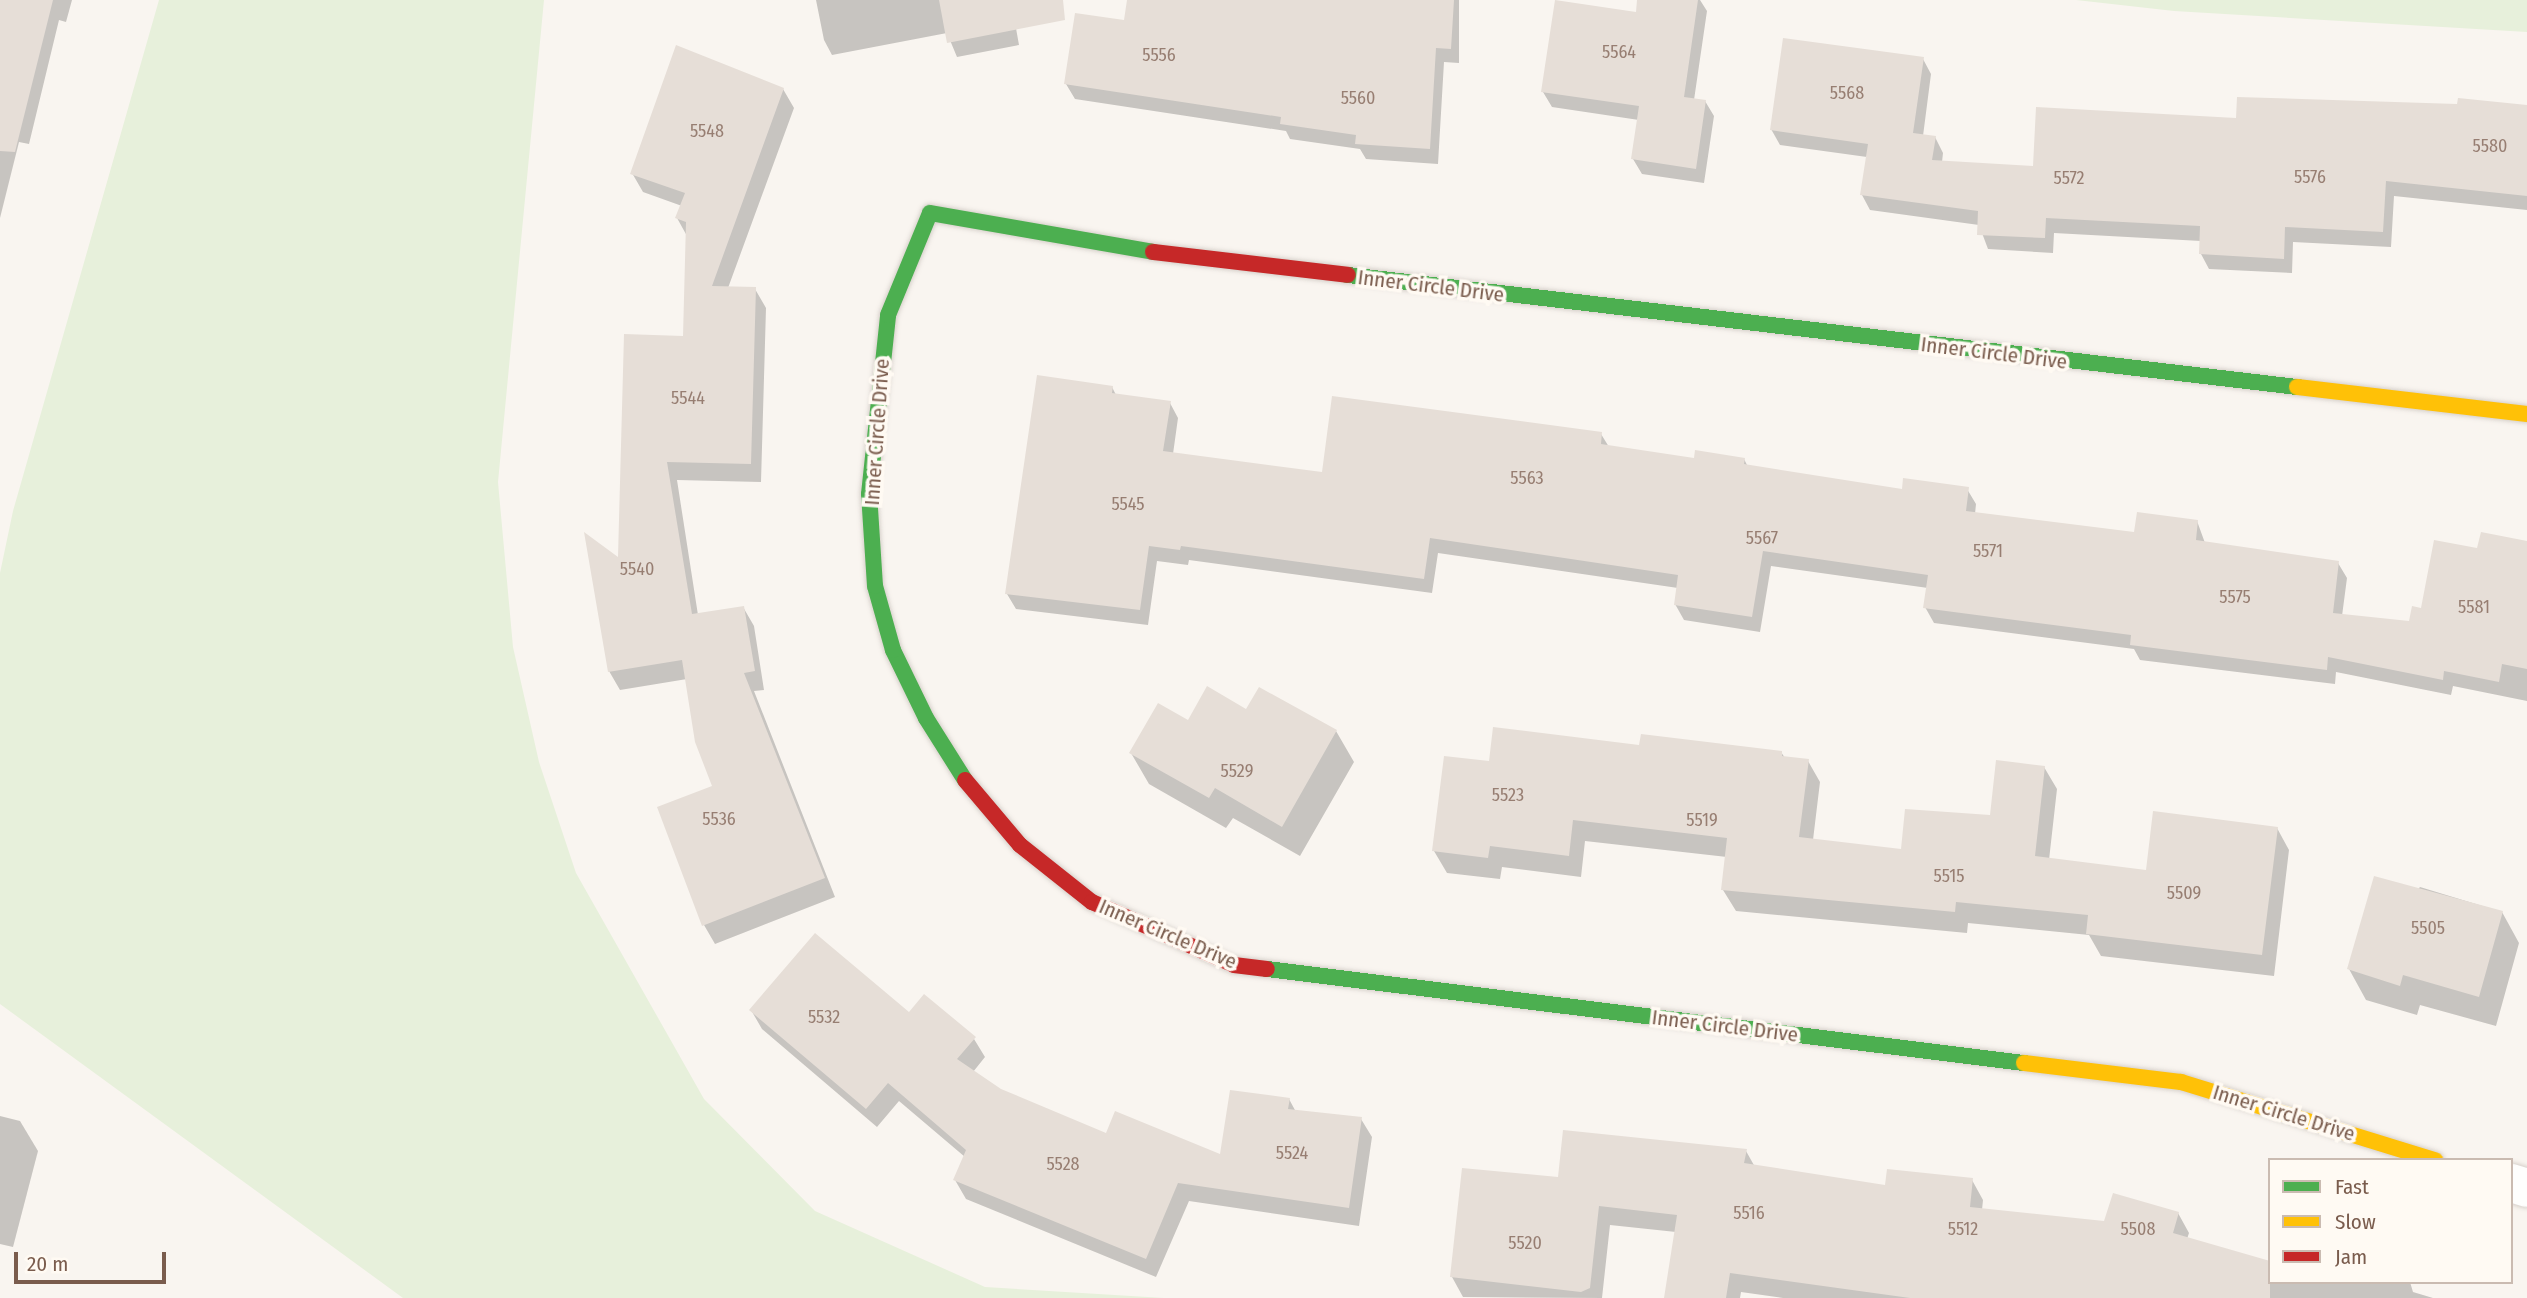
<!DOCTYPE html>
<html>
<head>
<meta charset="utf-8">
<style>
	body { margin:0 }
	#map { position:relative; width:2527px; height:1298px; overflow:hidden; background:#f9f5f0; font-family:"Fira Sans Condensed",sans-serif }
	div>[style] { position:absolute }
	.green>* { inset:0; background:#e7f0db }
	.shadow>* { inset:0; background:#0003 }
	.building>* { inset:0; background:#e6ded7 }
	.roads { filter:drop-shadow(0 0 2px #d7d1cb) drop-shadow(0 0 2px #d7d1cb) }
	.street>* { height:38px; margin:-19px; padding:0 19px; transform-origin:19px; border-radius:19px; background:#fefefd }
	.fast>* { height:16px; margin:-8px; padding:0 8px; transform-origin:8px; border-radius:8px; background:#4caf50 }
	.slow>* { height:16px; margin:-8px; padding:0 8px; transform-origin:8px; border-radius:8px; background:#ffc107 }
	.jam>* { height:16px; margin:-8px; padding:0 8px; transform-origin:8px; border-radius:8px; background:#c62828 }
	span { translate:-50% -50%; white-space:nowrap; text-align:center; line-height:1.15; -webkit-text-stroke:7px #fffaf3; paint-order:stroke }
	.number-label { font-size:18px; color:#977e72 }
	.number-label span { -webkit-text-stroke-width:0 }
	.street-label { font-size:21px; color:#7a5c4d }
	.legend { position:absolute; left:2268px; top:1158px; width:245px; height:126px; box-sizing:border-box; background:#fffaf3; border:2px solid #cabbb1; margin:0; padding:9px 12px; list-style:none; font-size:21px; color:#7a5c4d }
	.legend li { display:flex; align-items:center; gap:14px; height:35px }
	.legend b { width:35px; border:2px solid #cabbb1 }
	.scale { position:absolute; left:14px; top:1252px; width:152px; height:32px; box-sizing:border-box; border:4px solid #7a5c4d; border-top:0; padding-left:9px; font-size:21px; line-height:24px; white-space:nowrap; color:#7a5c4d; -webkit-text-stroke:5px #fffaf3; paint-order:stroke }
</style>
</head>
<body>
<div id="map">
	<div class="green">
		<div style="clip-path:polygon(159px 0,544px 0,498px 482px,513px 647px,539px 762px,576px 873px,704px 1099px,815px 1211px,985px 1287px,1164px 1298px,403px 1298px,0 1004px,0 573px,13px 511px)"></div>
		<div style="clip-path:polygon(2076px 0,2527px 0,2527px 32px,2174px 11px)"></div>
	</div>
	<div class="shadow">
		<div style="clip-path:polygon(0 0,72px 0,66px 22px,59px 20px,29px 144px,19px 142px,0 218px)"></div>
		<div style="clip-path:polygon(816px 0,1011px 0,1019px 45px,957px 57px,947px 33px,832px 55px,824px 40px)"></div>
		<div style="clip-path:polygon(1129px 0,1459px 0,1459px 63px,1444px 62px,1438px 164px,1366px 159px,1360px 149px,1290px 139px,1286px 131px,1075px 99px,1066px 84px,1126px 22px)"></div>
		<div style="clip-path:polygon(1639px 0,1700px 0,1707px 11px,1694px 100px,1705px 101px,1714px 116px,1704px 183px,1642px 174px,1633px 159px,1639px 120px,1552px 107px,1543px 92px,1637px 14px)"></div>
		<div style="clip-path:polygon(1923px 59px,1931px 74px,1923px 136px,1935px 137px,1943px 153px,1942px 162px,2034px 168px,2237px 120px,2527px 107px,2527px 210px,2394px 196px,2391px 247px,2293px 242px,2292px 273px,2209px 269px,2201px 254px,2201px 241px,2054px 233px,2053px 253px,1988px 249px,1979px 225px,1870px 210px,1862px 195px,1867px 157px,1780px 145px,1771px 129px)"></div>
		<div style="clip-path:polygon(783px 89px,794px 108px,728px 288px,755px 289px,766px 308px,761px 482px,677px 480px,698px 615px,743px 607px,754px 626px,764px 690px,754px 691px,835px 897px,715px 944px,704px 925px,714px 787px,687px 679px,620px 690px,609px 671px,620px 560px,685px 337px,687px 236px,677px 218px,682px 206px,643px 192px,632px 173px)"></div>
		<div style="clip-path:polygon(1112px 387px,1116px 395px,1170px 403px,1178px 418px,1173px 454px,1324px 474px,1601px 434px,1609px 447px,1695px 460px,1744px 459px,1748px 467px,1903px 491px,1967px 489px,1976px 504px,1975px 514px,2136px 534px,2197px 521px,2205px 543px,2338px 563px,2347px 578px,2342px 616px,2410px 622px,2479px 550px,2527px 543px,2527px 701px,2453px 686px,2451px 695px,2336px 672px,2335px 684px,2140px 660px,2134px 649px,1934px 623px,1925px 607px,1928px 588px,1771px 566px,1760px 632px,1684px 620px,1675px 604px,1678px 588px,1438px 553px,1432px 593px,1189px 560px,1188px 565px,1157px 561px,1148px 625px,1016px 609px,1007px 594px)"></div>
		<div style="clip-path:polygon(1247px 711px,1336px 731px,1354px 762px,1300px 856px,1233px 818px,1226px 828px,1149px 784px,1131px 753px)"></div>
		<div style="clip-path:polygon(1641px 747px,1781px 752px,1785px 758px,1808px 761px,1820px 782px,1813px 840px,1903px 851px,1992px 816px,2044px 767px,2057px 789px,2049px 860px,2147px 872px,2277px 828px,2289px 850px,2274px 976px,2101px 956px,2089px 935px,1968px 923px,1967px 933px,1736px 911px,1723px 890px,1727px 857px,1585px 841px,1581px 877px,1502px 867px,1500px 879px,1447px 873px,1434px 851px,1491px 763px)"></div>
		<div style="clip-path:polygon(2420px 887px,2502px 912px,2519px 943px,2496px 1026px,2420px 1005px,2417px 1015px,2366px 1000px,2349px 969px)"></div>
		<div style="clip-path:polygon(751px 1010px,909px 1015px,974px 1039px,985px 1057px,973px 1072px,1000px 1091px,1107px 1135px,1221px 1156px,1289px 1099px,1296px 1112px,1361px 1119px,1372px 1137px,1359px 1226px,1189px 1201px,1156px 1277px,966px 1199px,955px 1180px,965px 1157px,899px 1101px,877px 1127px,762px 1029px)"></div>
		<div style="clip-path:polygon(0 1116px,20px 1121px,38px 1151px,13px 1247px,0 1244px)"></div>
		<div style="clip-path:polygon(1746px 1151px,1755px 1167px,1887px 1187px,1972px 1180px,1983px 1200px,1982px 1210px,2106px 1223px,2178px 1213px,2189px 1233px,2187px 1239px,2270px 1282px,2410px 1282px,2413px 1292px,2433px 1298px,1783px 1298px,1741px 1292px,1740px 1298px,1668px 1298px,1676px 1232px,1610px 1225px,1602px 1298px,1463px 1297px,1452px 1277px,1560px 1179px)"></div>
	</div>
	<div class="building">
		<div style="clip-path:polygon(0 0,53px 0,15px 152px,0 151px)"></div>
		<div style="clip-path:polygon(939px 0,1063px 0,1065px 20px,947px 43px)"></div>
		<div style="clip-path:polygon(1127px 0,1454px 0,1451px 49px,1436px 48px,1430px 149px,1355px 144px,1356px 135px,1280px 124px,1281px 117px,1064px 84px,1075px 13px,1124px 20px)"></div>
		<div style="clip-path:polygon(1555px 0,1636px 12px,1637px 0,1698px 0,1684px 97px,1706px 100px,1696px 169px,1631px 159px,1639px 106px,1541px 92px)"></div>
		<div style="clip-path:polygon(1783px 38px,1924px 57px,1913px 133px,1936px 136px,1932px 160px,2033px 166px,2036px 107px,2236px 118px,2237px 97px,2457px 104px,2458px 98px,2527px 105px,2527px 196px,2386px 181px,2383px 232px,2285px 227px,2284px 259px,2199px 254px,2200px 226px,2046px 218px,2045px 238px,1977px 235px,1978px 211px,1860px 195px,1868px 144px,1770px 130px)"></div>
		<div style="clip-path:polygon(676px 45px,784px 88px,712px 286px,756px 287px,751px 464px,667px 462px,692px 614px,744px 606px,755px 671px,744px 673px,825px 878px,702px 926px,657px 807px,712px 786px,695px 742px,682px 660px,608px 672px,584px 532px,618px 557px,624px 334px,683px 336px,686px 222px,675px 218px,685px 193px,630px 174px)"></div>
		<div style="clip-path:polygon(1037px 375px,1113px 386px,1112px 393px,1171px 401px,1163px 451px,1322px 472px,1332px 396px,1602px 432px,1601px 444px,1694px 458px,1695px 450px,1745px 458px,1744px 464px,1902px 489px,1903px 478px,1969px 487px,1966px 511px,2134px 532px,2137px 512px,2198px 520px,2196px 540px,2339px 561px,2333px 613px,2409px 621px,2412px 606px,2421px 608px,2434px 540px,2477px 548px,2481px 532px,2527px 541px,2527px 669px,2502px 664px,2499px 682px,2444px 671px,2443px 680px,2328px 657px,2327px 670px,2130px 645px,2131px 635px,1923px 608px,1928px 575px,1763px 551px,1752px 617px,1674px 605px,1678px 575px,1430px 538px,1424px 579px,1181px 546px,1180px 550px,1149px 546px,1140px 610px,1005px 594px)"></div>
		<div style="clip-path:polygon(1207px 686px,1246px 709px,1259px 687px,1337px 730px,1282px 827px,1215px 788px,1209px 798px,1129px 753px,1158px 703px,1188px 720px)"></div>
		<div style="clip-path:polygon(1493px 727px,1639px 745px,1641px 734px,1782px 751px,1782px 756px,1809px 759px,1799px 837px,1901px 849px,1905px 809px,1990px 815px,1996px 760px,2045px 766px,2035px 856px,2146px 870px,2153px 811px,2278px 827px,2262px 955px,2086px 934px,2088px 915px,1956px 902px,1955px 912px,1721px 890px,1727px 838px,1573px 820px,1569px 856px,1490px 846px,1488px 858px,1432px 851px,1444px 756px,1489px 761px)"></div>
		<div style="clip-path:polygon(2374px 876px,2503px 911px,2479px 997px,2403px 975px,2400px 986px,2347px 969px)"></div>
		<div style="clip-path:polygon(815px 933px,909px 1012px,924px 994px,976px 1037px,957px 1059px,1001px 1089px,1106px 1133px,1115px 1111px,1220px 1154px,1230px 1090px,1290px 1098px,1288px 1109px,1362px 1117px,1349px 1208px,1178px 1183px,1146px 1259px,953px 1180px,966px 1150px,888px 1083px,866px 1109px,749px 1010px)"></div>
		<div style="clip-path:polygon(1563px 1130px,1747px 1149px,1744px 1163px,1885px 1185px,1887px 1169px,1973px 1178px,1970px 1207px,2104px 1221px,2113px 1193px,2179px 1212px,2173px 1233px,2270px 1261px,2270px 1298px,1910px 1298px,1730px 1273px,1726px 1298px,1664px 1298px,1677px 1215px,1599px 1206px,1590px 1288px,1581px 1292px,1450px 1277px,1462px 1168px,1558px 1177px)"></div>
	</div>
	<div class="roads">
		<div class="street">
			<div style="left:2511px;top:1183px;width:17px;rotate:17deg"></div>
		</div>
		<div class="fast">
			<div style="left:1348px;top:275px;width:956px;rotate:6.73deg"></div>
			<div style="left:965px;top:780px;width:73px;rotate:-122.2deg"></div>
			<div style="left:926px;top:718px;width:76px;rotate:-115.9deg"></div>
			<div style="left:893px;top:650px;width:66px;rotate:-105.7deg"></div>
			<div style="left:875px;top:586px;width:92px;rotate:-93.7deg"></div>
			<div style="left:869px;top:494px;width:180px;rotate:-83.9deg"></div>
			<div style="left:888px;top:315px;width:110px;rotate:-67.6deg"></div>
			<div style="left:930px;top:213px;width:226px;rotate:9.9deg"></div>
			<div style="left:1267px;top:969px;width:763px;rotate:7.08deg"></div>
		</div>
		<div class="slow">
			<div style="left:2297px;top:387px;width:232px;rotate:6.7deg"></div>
			<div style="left:2024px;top:1063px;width:158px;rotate:6.9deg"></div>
			<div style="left:2181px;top:1082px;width:266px;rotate:17.1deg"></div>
		</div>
		<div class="jam">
			<div style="left:1153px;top:252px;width:196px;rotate:6.7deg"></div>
			<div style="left:965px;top:780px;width:85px;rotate:49.8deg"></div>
			<div style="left:1020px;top:845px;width:92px;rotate:38.4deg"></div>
			<div style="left:1092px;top:902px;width:155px;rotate:23.9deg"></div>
			<div style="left:1234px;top:965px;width:33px;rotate:7deg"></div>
		</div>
	</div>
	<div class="number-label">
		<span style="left:1619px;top:52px">5564</span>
		<span style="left:1159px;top:55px">5556</span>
		<span style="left:1847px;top:93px">5568</span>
		<span style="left:1358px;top:98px">5560</span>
		<span style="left:707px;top:131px">5548</span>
		<span style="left:2490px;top:146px">5580</span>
		<span style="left:2310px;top:177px">5576</span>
		<span style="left:2069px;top:178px">5572</span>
		<span style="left:688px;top:398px">5544</span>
		<span style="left:1527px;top:478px">5563</span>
		<span style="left:1128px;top:504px">5545</span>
		<span style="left:1762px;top:538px">5567</span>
		<span style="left:1988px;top:551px">5571</span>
		<span style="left:637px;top:569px">5540</span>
		<span style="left:2235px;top:597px">5575</span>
		<span style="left:2474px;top:607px">5581</span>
		<span style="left:1237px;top:771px">5529</span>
		<span style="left:1508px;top:795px">5523</span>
		<span style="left:719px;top:819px">5536</span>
		<span style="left:1702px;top:820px">5519</span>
		<span style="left:1949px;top:876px">5515</span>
		<span style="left:2184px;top:893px">5509</span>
		<span style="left:2428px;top:928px">5505</span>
		<span style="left:824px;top:1017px">5532</span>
		<span style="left:1292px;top:1153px">5524</span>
		<span style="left:1063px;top:1164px">5528</span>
		<span style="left:1749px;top:1213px">5516</span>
		<span style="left:1963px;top:1229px">5512</span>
		<span style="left:2138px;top:1229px">5508</span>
		<span style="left:1525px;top:1243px">5520</span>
	</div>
	<div class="street-label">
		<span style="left:1431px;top:286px;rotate:7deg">Inner Circle Drive</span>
		<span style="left:1994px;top:353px;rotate:7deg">Inner Circle Drive</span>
		<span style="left:877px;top:432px;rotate:-86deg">Inner Circle Drive</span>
		<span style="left:1168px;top:934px;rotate:23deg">Inner Circle Drive</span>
		<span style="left:1725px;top:1026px;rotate:7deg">Inner Circle Drive</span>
		<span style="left:2284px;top:1113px;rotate:17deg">Inner Circle Drive</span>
	</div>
	<ul class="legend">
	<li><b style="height:9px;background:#4caf50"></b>Fast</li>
	<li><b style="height:9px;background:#ffc107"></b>Slow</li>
	<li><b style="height:9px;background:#c62828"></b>Jam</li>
	</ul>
	<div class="scale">20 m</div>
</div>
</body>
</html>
